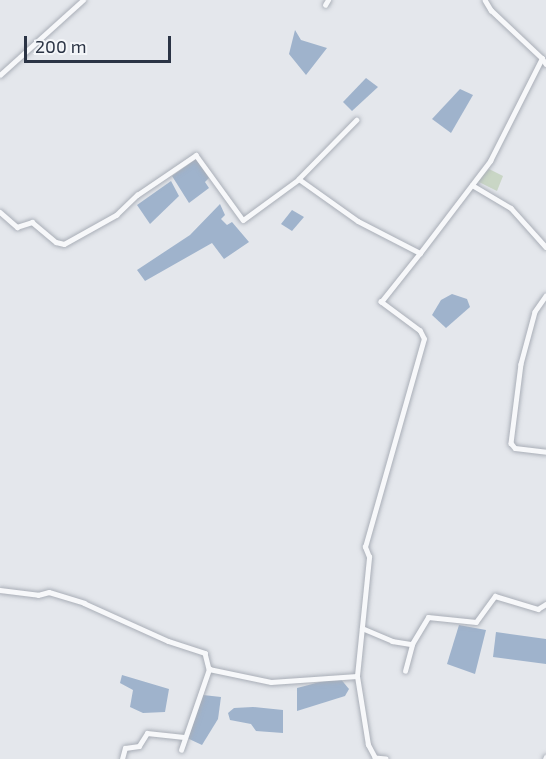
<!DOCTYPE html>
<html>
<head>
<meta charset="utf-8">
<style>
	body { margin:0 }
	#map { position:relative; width:546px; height:759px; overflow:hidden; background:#e4e7ec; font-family:"Exo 2",sans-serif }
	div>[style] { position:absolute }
	.green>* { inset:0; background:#c9d6c5 }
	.water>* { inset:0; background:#9fb3cc }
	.roads { filter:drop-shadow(0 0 2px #a9aeb7) drop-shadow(0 0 2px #a9aeb7) }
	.street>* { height:4.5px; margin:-2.25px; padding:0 2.25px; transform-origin:2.25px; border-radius:2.25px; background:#f7f8fa }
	span { translate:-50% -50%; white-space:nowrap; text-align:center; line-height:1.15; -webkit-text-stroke:4.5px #f4f6f9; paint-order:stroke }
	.scale { position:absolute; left:24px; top:36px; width:147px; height:27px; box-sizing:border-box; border:3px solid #2b3445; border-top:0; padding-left:8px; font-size:18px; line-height:21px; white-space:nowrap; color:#2b3445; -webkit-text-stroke:4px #f4f6f9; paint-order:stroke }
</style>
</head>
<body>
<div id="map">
	<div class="green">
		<div style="clip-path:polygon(489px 169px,503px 176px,497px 191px,477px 181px)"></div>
	</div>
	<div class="water">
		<div style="clip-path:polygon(295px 30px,301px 40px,327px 48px,306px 75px,289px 54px)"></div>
		<div style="clip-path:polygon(366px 78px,378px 87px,352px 111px,343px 102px)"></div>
		<div style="clip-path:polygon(460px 89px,473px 95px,451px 133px,432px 119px)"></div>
		<div style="clip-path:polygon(196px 159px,209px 178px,205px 182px,209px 188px,189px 203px,172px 176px)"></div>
		<div style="clip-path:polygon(171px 181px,179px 196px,150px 224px,137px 205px)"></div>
		<div style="clip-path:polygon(220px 204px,225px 215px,221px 219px,227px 225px,232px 222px,249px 242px,224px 259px,212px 243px,145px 281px,137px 270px,190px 235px)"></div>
		<div style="clip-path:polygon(292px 210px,304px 217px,292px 231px,281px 224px)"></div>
		<div style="clip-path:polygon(452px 294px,467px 299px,470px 307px,446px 328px,432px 315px,441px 300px)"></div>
		<div style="clip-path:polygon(459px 625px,486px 630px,475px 674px,447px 664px)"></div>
		<div style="clip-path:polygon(496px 632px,546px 639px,546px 664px,493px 657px)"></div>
		<div style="clip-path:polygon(122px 675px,169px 689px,165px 712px,143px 713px,130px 707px,133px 690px,120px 683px)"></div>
		<div style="clip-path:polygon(339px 677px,349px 689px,345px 696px,297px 711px,297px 688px)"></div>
		<div style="clip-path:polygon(203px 695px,221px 697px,218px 719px,202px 745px,187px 738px)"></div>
		<div style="clip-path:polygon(253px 707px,283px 710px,283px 733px,256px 731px,251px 724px,230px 720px,228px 713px,234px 708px)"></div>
	</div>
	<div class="roads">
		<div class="street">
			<div style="left:485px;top:0;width:12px;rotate:59deg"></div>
			<div style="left:491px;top:10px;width:70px;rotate:43.3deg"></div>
			<div style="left:325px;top:5px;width:6px;rotate:-59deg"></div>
			<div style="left:0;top:75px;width:112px;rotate:-42.1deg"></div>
			<div style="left:357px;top:120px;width:83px;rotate:134.5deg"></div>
			<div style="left:299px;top:179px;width:72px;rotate:35.4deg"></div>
			<div style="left:358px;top:221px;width:70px;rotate:27.3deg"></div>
			<div style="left:420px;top:253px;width:116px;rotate:-52.7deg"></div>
			<div style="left:490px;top:161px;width:115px;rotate:-63.2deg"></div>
			<div style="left:542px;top:58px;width:7px;rotate:56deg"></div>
			<div style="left:472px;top:185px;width:45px;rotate:30.5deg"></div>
			<div style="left:511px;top:208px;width:52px;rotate:48.1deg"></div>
			<div style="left:0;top:212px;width:23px;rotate:41deg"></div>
			<div style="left:17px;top:227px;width:16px;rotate:-18deg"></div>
			<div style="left:32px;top:222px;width:31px;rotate:40deg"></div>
			<div style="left:56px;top:242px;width:8px;rotate:14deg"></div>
			<div style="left:64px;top:244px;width:60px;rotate:-29.1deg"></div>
			<div style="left:116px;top:215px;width:29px;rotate:-44deg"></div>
			<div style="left:137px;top:195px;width:71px;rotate:-34.1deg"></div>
			<div style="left:196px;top:155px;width:80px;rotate:54.1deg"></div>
			<div style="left:243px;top:220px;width:69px;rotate:-36.2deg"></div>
			<div style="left:546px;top:296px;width:19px;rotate:125deg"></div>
			<div style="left:535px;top:312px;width:54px;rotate:105.1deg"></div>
			<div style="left:521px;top:364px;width:80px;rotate:97.2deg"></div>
			<div style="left:511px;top:443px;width:6px;rotate:51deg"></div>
			<div style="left:515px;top:448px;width:31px;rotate:7deg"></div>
			<div style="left:0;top:590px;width:38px;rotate:7deg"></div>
			<div style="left:38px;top:595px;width:11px;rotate:-15deg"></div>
			<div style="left:49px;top:592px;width:37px;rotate:17deg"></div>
			<div style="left:84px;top:603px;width:92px;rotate:24.3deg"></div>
			<div style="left:168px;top:641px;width:39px;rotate:18deg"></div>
			<div style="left:205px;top:653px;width:16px;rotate:76deg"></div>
			<div style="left:362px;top:628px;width:33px;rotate:23deg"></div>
			<div style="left:392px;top:641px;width:20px;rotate:9deg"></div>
			<div style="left:412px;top:644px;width:31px;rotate:-59deg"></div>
			<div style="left:428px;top:617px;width:48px;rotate:5.9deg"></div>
			<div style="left:476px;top:622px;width:32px;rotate:-54deg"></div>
			<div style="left:495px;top:596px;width:45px;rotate:16.8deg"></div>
			<div style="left:538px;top:609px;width:9px;rotate:-32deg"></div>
			<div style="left:405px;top:671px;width:28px;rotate:-75deg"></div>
			<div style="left:181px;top:750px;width:86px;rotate:-70.9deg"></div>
			<div style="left:209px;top:669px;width:63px;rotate:11.8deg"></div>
			<div style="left:271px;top:682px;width:86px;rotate:-4deg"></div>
			<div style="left:122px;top:759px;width:11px;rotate:-75deg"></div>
			<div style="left:125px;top:748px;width:14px;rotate:-8deg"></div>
			<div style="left:139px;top:746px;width:15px;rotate:-58deg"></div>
			<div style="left:147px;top:733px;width:37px;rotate:6deg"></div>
			<div style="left:386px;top:759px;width:11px;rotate:-175deg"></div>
			<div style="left:375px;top:758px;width:15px;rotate:-118deg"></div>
			<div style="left:368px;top:745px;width:70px;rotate:-99.1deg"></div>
			<div style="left:357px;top:676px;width:120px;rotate:-84.2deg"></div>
			<div style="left:369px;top:557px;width:11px;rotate:-112deg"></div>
			<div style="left:365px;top:547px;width:216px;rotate:-74.2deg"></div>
			<div style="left:424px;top:339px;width:9px;rotate:-117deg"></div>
			<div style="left:420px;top:331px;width:49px;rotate:-143.4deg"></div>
			<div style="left:381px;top:302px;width:63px;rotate:-51.5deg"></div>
			<div style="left:545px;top:759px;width:2px;rotate:-63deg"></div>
		</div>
	</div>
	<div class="scale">200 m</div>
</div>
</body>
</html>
